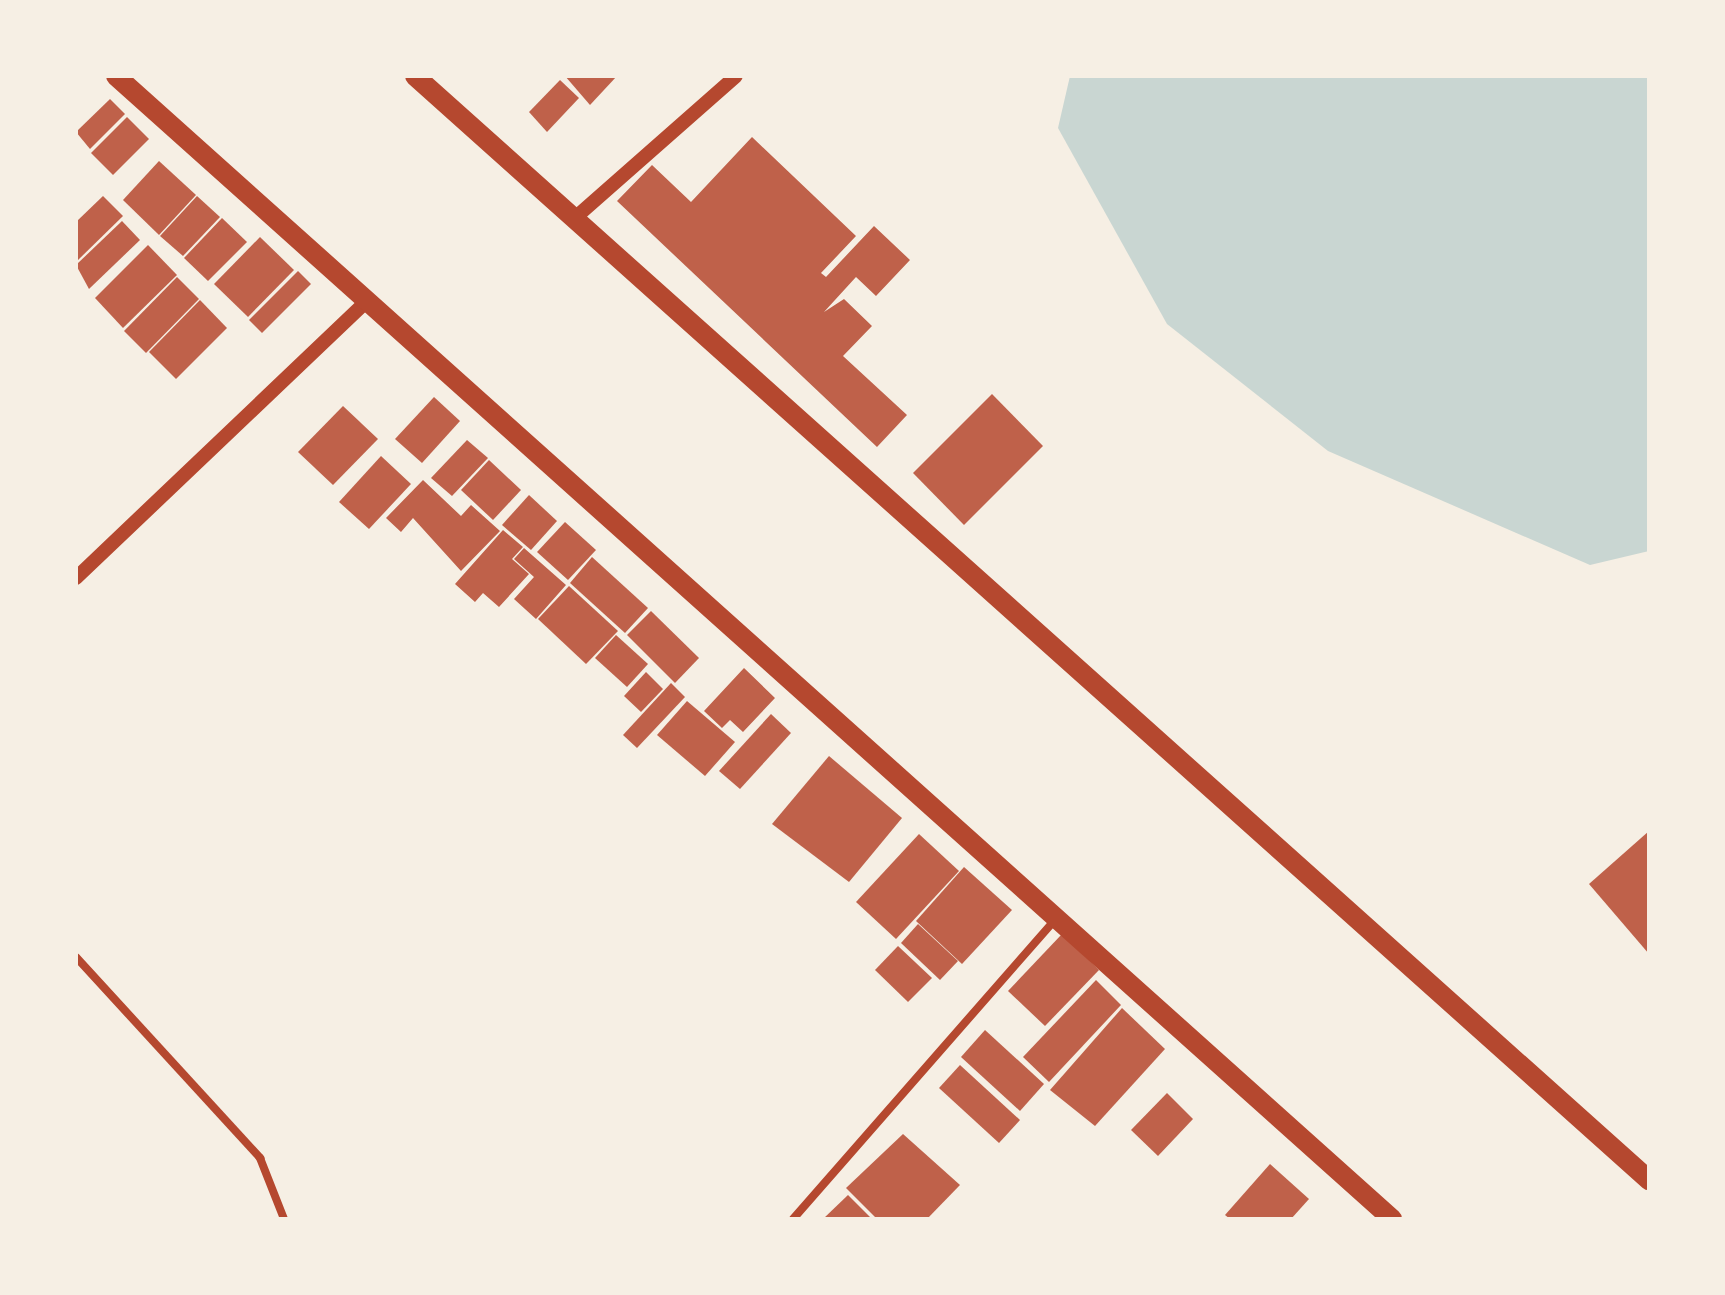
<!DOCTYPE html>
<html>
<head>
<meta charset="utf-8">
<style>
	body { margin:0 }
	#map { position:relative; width:1725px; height:1295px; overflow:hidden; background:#f6efe4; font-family:Signika,sans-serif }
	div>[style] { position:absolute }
	.water>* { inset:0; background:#c9d6d2 }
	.building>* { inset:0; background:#bf614a }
	.minor>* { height:8px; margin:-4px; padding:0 4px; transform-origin:4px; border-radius:4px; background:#b5482f }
	.tertiary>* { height:14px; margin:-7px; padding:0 7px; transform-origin:7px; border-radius:7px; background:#b5482f }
	.primary>* { height:20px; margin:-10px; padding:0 10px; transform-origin:10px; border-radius:10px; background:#b5482f }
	span { translate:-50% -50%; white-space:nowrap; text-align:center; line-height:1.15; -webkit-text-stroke:8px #f6efe4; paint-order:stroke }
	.frame { position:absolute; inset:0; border:78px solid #f6efe4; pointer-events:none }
</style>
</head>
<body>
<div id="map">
	<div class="water">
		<div style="clip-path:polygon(1070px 76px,1649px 76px,1649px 551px,1590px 565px,1328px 451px,1167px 324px,1058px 128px)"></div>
	</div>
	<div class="building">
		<div style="clip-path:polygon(565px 76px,617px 76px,590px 105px)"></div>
		<div style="clip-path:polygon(560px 80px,579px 98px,547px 132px,529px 112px)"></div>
		<div style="clip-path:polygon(110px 99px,125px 114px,90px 149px,76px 132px)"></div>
		<div style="clip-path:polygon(127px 117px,149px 139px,113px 175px,91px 153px)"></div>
		<div style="clip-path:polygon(752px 137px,856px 236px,821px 273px,826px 277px,874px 226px,910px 260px,876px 296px,856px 277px,824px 312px,844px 299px,872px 326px,843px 356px,907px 415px,877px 447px,617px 201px,652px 165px,691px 202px)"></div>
		<div style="clip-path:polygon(159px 161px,196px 195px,159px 235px,123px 200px)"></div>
		<div style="clip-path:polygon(103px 196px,123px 216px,76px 262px,76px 222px)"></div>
		<div style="clip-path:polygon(197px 196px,220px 217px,183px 256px,160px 236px)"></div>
		<div style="clip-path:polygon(222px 218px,247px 242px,208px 281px,184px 258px)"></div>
		<div style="clip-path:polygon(122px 221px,140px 240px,89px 289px,76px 265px)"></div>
		<div style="clip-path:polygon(260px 237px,294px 270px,248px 317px,214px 284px)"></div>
		<div style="clip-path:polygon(148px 245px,177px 275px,123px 328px,95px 298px)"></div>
		<div style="clip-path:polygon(298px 271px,311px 284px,262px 333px,249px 320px)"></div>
		<div style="clip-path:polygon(177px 277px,199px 299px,146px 353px,124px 331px)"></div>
		<div style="clip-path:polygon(200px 300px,227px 328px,176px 379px,149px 352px)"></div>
		<div style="clip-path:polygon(992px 394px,1043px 446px,964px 525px,913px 473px)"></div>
		<div style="clip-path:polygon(434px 397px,460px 421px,422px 463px,395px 439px)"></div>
		<div style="clip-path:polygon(343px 406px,378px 439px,333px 485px,298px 452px)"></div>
		<div style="clip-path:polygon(467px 440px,488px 458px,452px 496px,431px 478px)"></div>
		<div style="clip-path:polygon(381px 456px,411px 484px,369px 529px,339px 502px)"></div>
		<div style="clip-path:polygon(489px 460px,521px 490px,493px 520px,461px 490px)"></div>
		<div style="clip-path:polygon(423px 480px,461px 516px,471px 505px,500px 531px,461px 571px,413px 518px,401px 532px,386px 518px)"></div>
		<div style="clip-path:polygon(529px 495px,557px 521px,531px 550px,502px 525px)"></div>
		<div style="clip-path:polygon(565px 522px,596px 550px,568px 580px,537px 552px)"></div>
		<div style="clip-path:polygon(503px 530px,523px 547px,512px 559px,529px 574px,499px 607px,483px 593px,475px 602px,455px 584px)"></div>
		<div style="clip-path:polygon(524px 548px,566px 585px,536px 619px,514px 599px,534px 577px,514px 559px)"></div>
		<div style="clip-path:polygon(592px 557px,648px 608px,625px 633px,570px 583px)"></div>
		<div style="clip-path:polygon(569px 586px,618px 631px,586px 664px,538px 619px)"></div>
		<div style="clip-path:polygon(651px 611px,699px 658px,675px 683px,627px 635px)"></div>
		<div style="clip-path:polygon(616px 635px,648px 664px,627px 687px,595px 658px)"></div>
		<div style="clip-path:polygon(744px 668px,775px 698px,743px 732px,730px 720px,722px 728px,704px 711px)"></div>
		<div style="clip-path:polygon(646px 672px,663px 689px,641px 712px,624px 696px)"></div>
		<div style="clip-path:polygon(671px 683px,685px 697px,637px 748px,623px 735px)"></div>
		<div style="clip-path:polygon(687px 701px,735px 742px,705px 776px,657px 735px)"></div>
		<div style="clip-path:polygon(771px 714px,791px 733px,740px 789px,719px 771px)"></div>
		<div style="clip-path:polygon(829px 756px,902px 818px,849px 882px,772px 824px)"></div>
		<div style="clip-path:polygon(1649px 831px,1649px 954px,1589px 884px)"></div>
		<div style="clip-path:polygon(919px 834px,959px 871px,896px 939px,856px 902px)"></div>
		<div style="clip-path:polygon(964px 867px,1012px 910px,962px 964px,916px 921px)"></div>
		<div style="clip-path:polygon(918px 924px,958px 961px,940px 980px,901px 943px)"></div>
		<div style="clip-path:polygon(1062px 934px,1099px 970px,1045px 1026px,1008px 991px)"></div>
		<div style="clip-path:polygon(898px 946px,932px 978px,908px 1002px,875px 970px)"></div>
		<div style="clip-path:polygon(1096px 980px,1121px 1005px,1049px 1082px,1023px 1057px)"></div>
		<div style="clip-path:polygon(1122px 1008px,1165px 1049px,1095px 1126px,1050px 1090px)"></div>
		<div style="clip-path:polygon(985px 1030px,1044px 1084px,1020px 1111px,961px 1057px)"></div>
		<div style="clip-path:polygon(960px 1065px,1020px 1120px,999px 1143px,939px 1088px)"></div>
		<div style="clip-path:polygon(1167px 1093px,1193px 1119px,1158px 1156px,1131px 1130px)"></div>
		<div style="clip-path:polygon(903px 1134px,960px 1185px,927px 1219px,877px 1219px,846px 1188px)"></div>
		<div style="clip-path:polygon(1270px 1164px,1309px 1199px,1291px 1219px,1230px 1219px,1225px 1215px)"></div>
		<div style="clip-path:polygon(848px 1195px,872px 1219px,823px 1219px)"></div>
	</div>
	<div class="minor">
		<div style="left:76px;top:957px;width:273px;rotate:47.5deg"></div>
		<div style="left:260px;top:1158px;width:66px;rotate:68.5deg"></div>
		<div style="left:793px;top:1219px;width:399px;rotate:-48.8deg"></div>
	</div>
	<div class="tertiary">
		<div style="left:576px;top:217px;width:213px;rotate:-41.4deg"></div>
		<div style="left:76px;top:578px;width:400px;rotate:-43.6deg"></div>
	</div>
	<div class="primary">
		<div style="left:116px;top:76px;width:1713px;rotate:41.85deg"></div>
		<div style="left:415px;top:76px;width:1656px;rotate:41.82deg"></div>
	</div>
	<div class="frame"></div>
</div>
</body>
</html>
